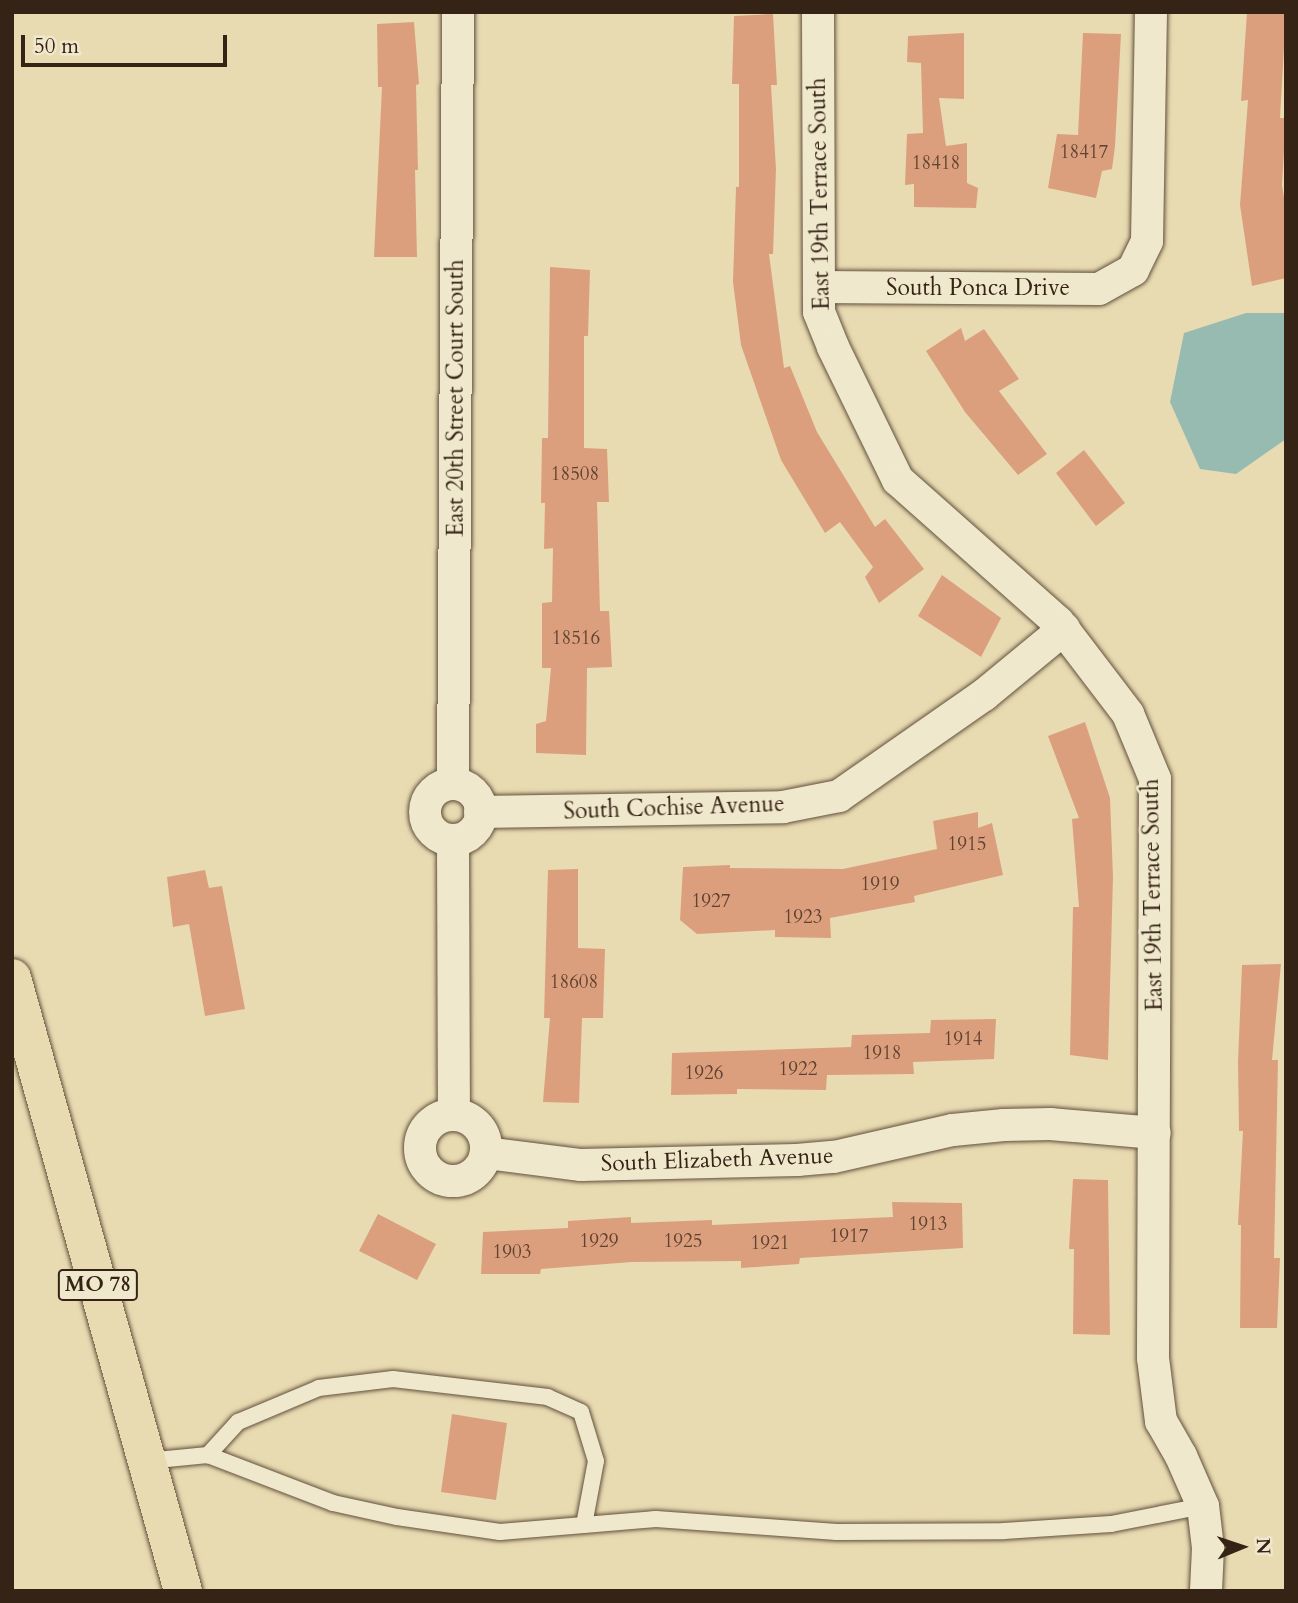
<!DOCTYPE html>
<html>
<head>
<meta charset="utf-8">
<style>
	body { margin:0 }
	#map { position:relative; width:1298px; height:1603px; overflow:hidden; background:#e8dbb2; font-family:Cardo,serif }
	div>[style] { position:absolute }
	.water>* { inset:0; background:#97bbb0 }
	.building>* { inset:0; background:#dc9f7e }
	.roads { filter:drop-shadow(0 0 2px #62513c) drop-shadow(0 0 2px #62513c) }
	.lane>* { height:16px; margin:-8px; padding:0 8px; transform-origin:8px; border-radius:8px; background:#f0e8cd }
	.street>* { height:32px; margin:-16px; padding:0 16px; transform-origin:16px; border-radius:16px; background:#f0e8cd }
	.street>.ring { margin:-16px; padding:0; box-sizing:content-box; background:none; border:32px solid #f0e8cd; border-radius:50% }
	.primary>* { height:38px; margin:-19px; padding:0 19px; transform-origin:19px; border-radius:19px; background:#e8dbb2 }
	span { translate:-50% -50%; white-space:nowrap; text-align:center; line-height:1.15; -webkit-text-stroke:5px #f0e8cd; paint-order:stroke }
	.number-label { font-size:19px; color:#5f422f }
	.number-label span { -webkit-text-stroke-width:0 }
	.shield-label span { padding:2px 5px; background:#f0e8cd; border:2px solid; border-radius:5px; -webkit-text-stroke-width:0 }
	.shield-label { font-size:21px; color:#352315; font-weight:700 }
	.street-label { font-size:23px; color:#352315 }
	.frame { position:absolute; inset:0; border:14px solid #352315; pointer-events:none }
	.north { position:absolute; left:1207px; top:1512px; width:70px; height:70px; -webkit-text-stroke:5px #f0e8cd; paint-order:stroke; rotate:88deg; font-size:19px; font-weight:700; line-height:28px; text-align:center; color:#352315 }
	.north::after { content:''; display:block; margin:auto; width:24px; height:32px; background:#352315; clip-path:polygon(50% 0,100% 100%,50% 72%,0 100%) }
	.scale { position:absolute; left:21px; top:35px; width:206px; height:32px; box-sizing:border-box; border:4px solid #352315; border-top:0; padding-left:9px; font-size:21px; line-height:24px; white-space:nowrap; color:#352315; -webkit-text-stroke:5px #f0e8cd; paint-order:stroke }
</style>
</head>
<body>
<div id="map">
	<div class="water">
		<div style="clip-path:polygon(1246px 313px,1286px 313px,1286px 439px,1236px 474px,1200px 469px,1170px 402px,1184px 333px)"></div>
	</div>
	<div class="building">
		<div style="clip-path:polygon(1247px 12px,1286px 12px,1280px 118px,1286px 118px,1282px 185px,1286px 210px,1286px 278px,1252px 286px,1240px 205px,1248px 100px,1241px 101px)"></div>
		<div style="clip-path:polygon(773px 14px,777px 85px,771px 85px,776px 169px,773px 254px,769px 254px,784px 368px,790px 366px,817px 432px,875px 527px,885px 519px,924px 569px,879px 603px,865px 577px,873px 567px,840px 522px,825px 533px,781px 460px,741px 345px,733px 282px,736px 187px,739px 187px,739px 84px,732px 84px,734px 16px)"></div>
		<div style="clip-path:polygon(414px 22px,419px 84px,416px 85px,418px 170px,415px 170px,417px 257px,374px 257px,382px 87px,378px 87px,377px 24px)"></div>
		<div style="clip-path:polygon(964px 33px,964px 99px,939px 98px,946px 146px,967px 143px,967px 183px,978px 188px,976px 208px,914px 207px,914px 184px,905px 185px,907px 134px,923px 133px,921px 63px,907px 62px,908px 36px)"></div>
		<div style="clip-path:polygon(1083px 33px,1121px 34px,1115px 146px,1112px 169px,1102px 171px,1096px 198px,1048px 188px,1057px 134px,1078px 135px)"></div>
		<div style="clip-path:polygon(550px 267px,590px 270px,588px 336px,584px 336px,584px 448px,607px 449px,609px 502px,597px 502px,600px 611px,609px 611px,612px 667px,587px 668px,586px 755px,536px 753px,536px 724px,546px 721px,551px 668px,542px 668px,542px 603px,552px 602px,553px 548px,544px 549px,545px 503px,541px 503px,542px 438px,548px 438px)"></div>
		<div style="clip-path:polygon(961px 328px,965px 341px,984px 329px,1019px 379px,999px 391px,1047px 454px,1018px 475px,965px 412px,926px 351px)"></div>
		<div style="clip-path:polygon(1084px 450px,1125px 503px,1096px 526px,1056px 473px)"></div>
		<div style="clip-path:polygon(942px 575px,1001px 618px,981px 657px,918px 616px)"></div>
		<div style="clip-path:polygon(1085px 722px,1110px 798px,1113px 877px,1108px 1060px,1070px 1055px,1073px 907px,1079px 907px,1072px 819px,1079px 818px,1048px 736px)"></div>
		<div style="clip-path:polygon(978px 812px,978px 828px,992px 823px,1003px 875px,914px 896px,915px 902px,830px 918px,831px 938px,775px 937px,775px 930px,697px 934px,680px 920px,683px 867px,730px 865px,730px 868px,843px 869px,937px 849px,933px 821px)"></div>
		<div style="clip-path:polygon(578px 869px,578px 948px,605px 949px,603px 1018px,582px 1018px,579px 1103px,543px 1102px,550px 1018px,544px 1018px,548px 870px)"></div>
		<div style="clip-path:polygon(205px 870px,209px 888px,222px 886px,245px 1009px,205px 1016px,189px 924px,173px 927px,167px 877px)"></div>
		<div style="clip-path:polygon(1281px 964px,1272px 1060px,1278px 1060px,1274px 1258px,1280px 1258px,1277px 1328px,1240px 1328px,1241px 1225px,1238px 1225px,1243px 1131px,1239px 1131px,1238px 1062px,1242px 965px)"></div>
		<div style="clip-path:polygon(996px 1019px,994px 1059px,913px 1062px,914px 1074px,827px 1075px,826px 1090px,737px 1089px,737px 1094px,671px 1095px,672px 1053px,851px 1047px,852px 1035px,930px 1033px,931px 1020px)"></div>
		<div style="clip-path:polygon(1073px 1179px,1108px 1180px,1110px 1335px,1073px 1334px,1074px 1249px,1069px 1249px)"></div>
		<div style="clip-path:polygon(892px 1202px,962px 1203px,963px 1248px,800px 1258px,799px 1264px,741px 1268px,741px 1261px,632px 1262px,541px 1269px,540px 1274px,481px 1274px,483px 1232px,568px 1228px,568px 1221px,631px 1217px,631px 1223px,712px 1220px,712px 1225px,893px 1217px)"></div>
		<div style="clip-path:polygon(378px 1214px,436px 1244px,417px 1280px,359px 1251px)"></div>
		<div style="clip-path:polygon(452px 1414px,507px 1423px,496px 1500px,441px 1492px)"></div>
	</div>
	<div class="roads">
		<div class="lane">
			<div style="left:147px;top:1461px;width:61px;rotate:-5.6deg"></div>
			<div style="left:208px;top:1455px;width:134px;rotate:21deg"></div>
			<div style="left:333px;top:1503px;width:66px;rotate:12.3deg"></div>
			<div style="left:397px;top:1517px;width:104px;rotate:8.3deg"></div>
			<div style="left:500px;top:1532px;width:84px;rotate:-4.8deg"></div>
			<div style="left:584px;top:1525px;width:65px;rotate:-79.4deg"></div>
			<div style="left:596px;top:1461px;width:51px;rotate:-107deg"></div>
			<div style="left:581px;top:1412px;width:36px;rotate:-156deg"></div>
			<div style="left:548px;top:1397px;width:156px;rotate:-173.4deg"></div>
			<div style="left:393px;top:1379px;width:75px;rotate:173.1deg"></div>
			<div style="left:319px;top:1388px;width:88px;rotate:157.2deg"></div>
			<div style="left:238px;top:1422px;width:45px;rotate:132.3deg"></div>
			<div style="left:584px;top:1525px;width:72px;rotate:-4.8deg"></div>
			<div style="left:656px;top:1519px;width:181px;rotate:4.1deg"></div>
			<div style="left:837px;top:1532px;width:167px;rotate:-0.3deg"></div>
			<div style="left:1004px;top:1531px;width:107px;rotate:-3.7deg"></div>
			<div style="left:1111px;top:1524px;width:94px;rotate:-11.1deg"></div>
		</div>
		<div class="street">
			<div style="left:818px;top:12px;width:300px;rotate:89.8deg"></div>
			<div style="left:819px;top:312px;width:38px;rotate:68deg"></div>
			<div style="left:833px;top:347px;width:148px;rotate:64deg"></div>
			<div style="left:898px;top:480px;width:214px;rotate:41.6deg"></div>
			<div style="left:1058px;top:622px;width:116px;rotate:52.7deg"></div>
			<div style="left:1128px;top:714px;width:70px;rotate:67.4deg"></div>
			<div style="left:1155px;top:779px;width:579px;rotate:90.2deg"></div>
			<div style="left:1153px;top:1358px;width:64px;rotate:82.8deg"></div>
			<div style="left:1161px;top:1421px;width:40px;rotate:60.3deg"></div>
			<div style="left:1181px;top:1456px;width:55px;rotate:66.3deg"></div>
			<div style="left:1203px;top:1506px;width:42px;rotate:83.2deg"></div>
			<div style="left:1208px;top:1548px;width:43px;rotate:92.7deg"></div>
			<div style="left:819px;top:287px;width:280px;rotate:0.4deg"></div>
			<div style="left:1099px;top:289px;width:39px;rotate:-29deg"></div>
			<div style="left:1133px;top:270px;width:32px;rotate:-64deg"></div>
			<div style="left:1147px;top:241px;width:229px;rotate:-89deg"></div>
			<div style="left:453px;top:784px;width:772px;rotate:-89.63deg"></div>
			<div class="ring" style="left:425px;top:784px;width:24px;height:24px"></div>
			<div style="left:480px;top:812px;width:303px;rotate:-0.9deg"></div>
			<div style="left:783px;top:807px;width:57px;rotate:-11.1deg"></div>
			<div style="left:839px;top:796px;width:177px;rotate:-34.9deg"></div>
			<div style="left:984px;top:695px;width:104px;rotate:-39.5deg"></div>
			<div style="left:453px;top:840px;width:275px;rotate:89.8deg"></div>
			<div class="ring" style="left:420px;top:1115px;width:34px;height:34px"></div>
			<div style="left:486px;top:1153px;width:96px;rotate:7.2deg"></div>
			<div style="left:581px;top:1165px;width:216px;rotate:-1.3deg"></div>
			<div style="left:797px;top:1160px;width:37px;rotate:-5deg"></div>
			<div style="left:834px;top:1157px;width:122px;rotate:-12.8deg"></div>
			<div style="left:953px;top:1130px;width:51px;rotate:-5.6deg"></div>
			<div style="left:1004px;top:1125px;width:46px;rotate:-1.2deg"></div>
			<div style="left:1050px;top:1124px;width:105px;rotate:4.9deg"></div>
		</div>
		<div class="primary">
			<div style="left:12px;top:978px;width:636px;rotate:74.41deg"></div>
		</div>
	</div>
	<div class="number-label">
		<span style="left:1084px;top:153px">18417</span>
		<span style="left:936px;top:164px">18418</span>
		<span style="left:575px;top:475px">18508</span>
		<span style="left:576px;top:639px">18516</span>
		<span style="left:967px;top:845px">1915</span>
		<span style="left:880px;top:885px">1919</span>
		<span style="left:711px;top:902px">1927</span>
		<span style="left:803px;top:918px">1923</span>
		<span style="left:574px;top:983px">18608</span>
		<span style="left:963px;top:1040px">1914</span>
		<span style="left:882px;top:1054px">1918</span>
		<span style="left:798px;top:1070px">1922</span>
		<span style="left:704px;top:1074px">1926</span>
		<span style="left:928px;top:1225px">1913</span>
		<span style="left:849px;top:1237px">1917</span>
		<span style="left:599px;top:1242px">1929</span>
		<span style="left:683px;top:1242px">1925</span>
		<span style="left:770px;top:1244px">1921</span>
		<span style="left:512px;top:1253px">1903</span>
	</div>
	<div class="shield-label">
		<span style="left:98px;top:1285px">MO 78</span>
	</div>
	<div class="street-label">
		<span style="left:820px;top:194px;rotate:-91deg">East 19th Terrace South</span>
		<span style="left:978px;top:288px">South Ponca Drive</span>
		<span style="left:456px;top:398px;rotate:-90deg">East 20th Street Court South</span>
		<span style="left:674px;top:808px;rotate:-2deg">South Cochise Avenue</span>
		<span style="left:1153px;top:895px;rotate:-91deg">East 19th Terrace South</span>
		<span style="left:717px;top:1160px;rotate:-2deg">South Elizabeth Avenue</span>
	</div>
	<div class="frame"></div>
	<div class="north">N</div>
	<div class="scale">50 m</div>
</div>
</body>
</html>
